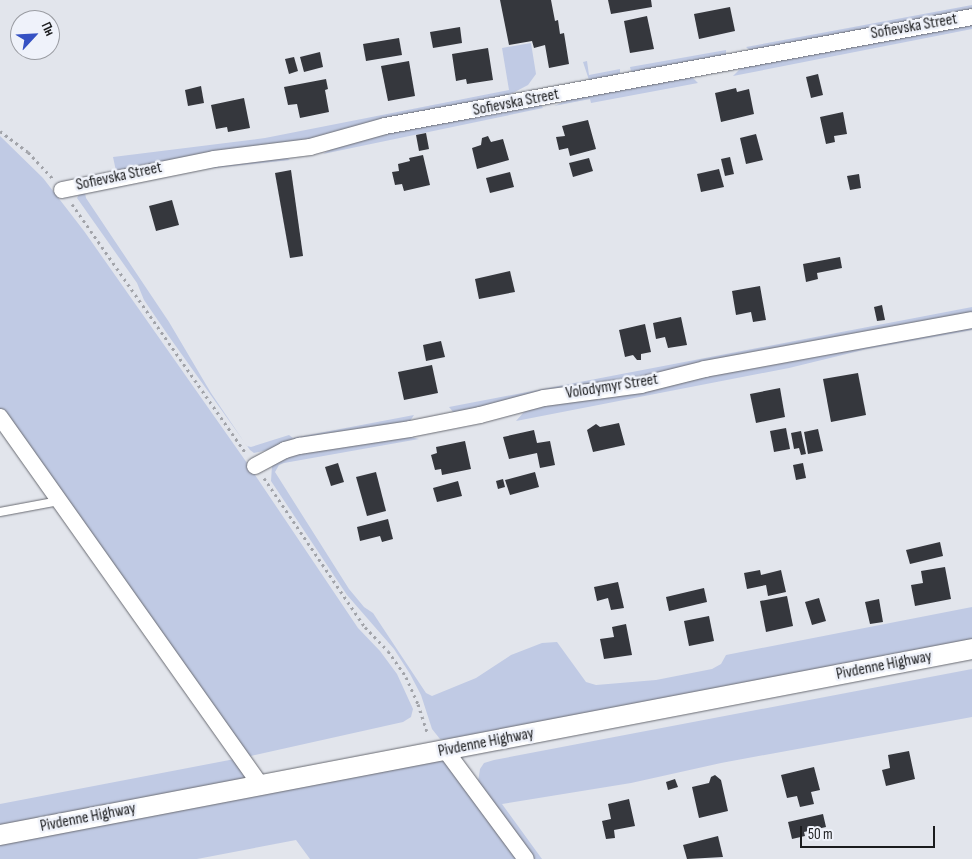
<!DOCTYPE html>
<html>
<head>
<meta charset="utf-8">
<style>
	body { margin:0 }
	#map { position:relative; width:972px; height:859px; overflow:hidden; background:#e2e5ec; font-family:"Sofia Sans Condensed",sans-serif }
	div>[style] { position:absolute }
	.green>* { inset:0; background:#c0cae4 }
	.building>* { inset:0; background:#35373d }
	.path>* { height:3px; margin-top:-1.5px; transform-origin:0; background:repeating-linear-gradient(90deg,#a2a4aa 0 2.5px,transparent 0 6.5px) }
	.roads { filter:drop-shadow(0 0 1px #696b72) drop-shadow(0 0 1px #696b72) }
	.service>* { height:8px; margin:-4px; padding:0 4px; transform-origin:4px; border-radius:4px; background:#fff }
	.minor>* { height:16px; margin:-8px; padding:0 8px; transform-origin:8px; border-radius:8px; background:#fff }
	.tertiary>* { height:20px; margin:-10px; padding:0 10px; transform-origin:10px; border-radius:10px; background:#fff }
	span { translate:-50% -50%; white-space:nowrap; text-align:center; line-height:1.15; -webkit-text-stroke:5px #eff2fa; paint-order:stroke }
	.street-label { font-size:16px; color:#1b1c1e }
	.north { position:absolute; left:10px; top:10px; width:50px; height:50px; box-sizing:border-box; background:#eff2fa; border:1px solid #9a9ca2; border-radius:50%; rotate:65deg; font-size:14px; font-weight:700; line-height:20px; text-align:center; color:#1b1c1e }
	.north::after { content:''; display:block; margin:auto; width:18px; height:22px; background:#3551c3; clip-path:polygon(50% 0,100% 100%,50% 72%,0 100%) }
	.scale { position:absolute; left:800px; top:826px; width:135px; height:22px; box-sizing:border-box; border:2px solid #1b1c1e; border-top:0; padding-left:6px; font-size:15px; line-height:18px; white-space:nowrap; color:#1b1c1e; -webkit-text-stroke:4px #eff2fa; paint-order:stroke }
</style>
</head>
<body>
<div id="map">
	<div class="green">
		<div style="clip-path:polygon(972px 5px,972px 12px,752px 52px,746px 47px)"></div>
		<div style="clip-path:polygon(972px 23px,972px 29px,733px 76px,742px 67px)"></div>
		<div style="clip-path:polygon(531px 43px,536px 74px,528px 85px,507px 96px,337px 136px,116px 171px,113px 157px,265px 138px,509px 90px,502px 48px)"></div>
		<div style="clip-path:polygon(726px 50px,726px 56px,638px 74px,631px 71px,630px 67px)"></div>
		<div style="clip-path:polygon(587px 61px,589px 75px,620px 69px,620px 73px,619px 76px,589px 80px,583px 62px)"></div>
		<div style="clip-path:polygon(691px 76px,698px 83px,591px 103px,590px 99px,554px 106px,568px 100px)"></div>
		<div style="clip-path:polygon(541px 105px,543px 108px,323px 154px,345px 141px)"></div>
		<div style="clip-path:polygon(0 136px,43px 178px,84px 231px,247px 463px,358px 628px,380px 651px,397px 674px,413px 709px,411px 717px,403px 722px,242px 758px,261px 785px,446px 751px,526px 859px,310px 859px,296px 840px,197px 859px,0 859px,0 804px,240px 758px,0 417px)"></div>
		<div style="clip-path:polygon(284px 156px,290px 160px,185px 171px,89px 188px,85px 193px,86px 198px,169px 322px,211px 393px,247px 446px,251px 447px,289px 435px,293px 438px,414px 415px,410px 421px,394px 427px,340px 434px,254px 453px,250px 450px,170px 338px,144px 300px,137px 283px,77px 198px,83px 188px,89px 185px,238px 159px)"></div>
		<div style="clip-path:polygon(972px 307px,972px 316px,632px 382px,508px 401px,454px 413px,449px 407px)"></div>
		<div style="clip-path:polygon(972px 324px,972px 330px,867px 349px,789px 368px,516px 421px,524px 412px,538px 405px)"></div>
		<div style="clip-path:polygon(407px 436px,419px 439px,284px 463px,279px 465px,275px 472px,349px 589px,364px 607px,373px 613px,426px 693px,432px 696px,476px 678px,511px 655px,542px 643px,557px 642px,586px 682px,596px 685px,656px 680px,712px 669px,721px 664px,726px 655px,972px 607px,972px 641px,446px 740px,440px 739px,432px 729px,421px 695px,410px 674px,394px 649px,347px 595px,271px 481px,272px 466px,284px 456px)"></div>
		<div style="clip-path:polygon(972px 669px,972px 717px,721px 763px,631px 783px,502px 804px,542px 859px,534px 859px,478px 782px,480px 769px,484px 763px,494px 760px)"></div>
	</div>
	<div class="building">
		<div style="clip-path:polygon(500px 0,551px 0,555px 21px,558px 20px,560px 34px,564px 33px,569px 64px,549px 68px,545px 45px,534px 48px,532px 41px,509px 45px)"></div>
		<div style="clip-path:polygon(608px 0,651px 0,652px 7px,611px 14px)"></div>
		<div style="clip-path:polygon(730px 7px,735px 31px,699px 39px,694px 14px)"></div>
		<div style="clip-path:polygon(647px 16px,654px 49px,630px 53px,624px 21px)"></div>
		<div style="clip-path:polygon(460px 27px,462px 43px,433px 48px,430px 32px)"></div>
		<div style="clip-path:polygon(399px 38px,402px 55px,366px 61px,363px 44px)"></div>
		<div style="clip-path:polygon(488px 48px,493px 80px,467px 84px,466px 79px,456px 81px,452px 54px)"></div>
		<div style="clip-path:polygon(320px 52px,323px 67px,304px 72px,300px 57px)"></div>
		<div style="clip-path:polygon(294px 57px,298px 71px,289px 74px,285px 59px)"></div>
		<div style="clip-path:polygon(409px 61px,415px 96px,388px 101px,381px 66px)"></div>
		<div style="clip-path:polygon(818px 74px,823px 95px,811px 98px,806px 77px)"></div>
		<div style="clip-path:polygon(326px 79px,328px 89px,325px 90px,329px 112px,300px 118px,297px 104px,288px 105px,284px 87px)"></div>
		<div style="clip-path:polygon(201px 86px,204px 103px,188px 106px,185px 90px)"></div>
		<div style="clip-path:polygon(736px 88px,737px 92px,749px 89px,754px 114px,721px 122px,715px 93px)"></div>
		<div style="clip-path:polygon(244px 98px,250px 128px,228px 132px,227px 127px,216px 129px,211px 105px)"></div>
		<div style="clip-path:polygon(843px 112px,847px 134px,834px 136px,835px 142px,826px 144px,820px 117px)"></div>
		<div style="clip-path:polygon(588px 120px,596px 149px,570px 156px,568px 148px,559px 150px,556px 137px,565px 136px,562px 126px)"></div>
		<div style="clip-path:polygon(426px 133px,429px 149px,419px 151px,416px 135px)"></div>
		<div style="clip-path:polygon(756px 134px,763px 160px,746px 164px,740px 138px)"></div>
		<div style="clip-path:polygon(488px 136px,491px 142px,503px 139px,509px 160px,477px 169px,472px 148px,481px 145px,482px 138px)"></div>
		<div style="clip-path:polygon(423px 155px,430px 185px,404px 191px,402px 184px,395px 185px,392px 172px,399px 171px,398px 164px,410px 161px,409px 158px)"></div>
		<div style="clip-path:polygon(730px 157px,734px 174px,725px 176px,721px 159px)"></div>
		<div style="clip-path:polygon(589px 158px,593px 171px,573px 177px,569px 163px)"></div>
		<div style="clip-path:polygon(719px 169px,724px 187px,701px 192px,697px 174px)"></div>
		<div style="clip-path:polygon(291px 170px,303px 256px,290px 258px,275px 173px)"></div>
		<div style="clip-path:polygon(510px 172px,514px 187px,490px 193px,486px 178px)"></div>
		<div style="clip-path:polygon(859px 174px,861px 188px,850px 190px,847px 176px)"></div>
		<div style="clip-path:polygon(172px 200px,179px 225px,156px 231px,149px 206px)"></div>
		<div style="clip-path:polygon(840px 257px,842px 268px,817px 273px,818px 279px,806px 282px,803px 264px)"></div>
		<div style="clip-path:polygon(510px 271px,515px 292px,479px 299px,475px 279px)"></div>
		<div style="clip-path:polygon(760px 286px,766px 320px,753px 322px,751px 312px,736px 315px,732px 291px)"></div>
		<div style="clip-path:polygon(882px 305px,885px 320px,877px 321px,874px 307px)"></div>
		<div style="clip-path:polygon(681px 317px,687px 345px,668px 348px,665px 337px,656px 339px,653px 323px)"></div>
		<div style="clip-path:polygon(645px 324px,651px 352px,641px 354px,641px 360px,637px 360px,633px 355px,625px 357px,619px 330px)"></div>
		<div style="clip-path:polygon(441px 341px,445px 357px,426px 361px,423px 345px)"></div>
		<div style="clip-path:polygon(432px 365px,438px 393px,404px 400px,398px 372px)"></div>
		<div style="clip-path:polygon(858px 373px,866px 415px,831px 422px,823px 379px)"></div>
		<div style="clip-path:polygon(780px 388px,785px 417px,756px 423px,750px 394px)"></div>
		<div style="clip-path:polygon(619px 423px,625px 445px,593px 452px,587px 430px,596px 424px,600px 427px)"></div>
		<div style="clip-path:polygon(786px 428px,790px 449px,774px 452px,770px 431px)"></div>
		<div style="clip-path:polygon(818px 429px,823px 451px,808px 454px,804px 432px)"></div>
		<div style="clip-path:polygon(534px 430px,537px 443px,550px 441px,555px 465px,540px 468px,537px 453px,509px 459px,503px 437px)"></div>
		<div style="clip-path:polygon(801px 431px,806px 454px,801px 455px,799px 448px,794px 449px,791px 433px)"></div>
		<div style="clip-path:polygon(465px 441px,471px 469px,442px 475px,441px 469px,435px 470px,431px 455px,437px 453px,436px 447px)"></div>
		<div style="clip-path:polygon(338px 463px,344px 482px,331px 486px,325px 467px)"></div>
		<div style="clip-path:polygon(803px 463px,806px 478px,796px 480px,793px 465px)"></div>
		<div style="clip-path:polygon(376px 472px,386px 511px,367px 516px,356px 477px)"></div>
		<div style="clip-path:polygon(535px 472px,539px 487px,510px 495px,505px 480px)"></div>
		<div style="clip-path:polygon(503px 479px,505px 487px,498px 489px,496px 481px)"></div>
		<div style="clip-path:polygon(458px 481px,462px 496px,437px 502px,433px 488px)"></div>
		<div style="clip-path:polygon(388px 519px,393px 539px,382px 542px,380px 536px,360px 541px,357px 527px)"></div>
		<div style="clip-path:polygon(940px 542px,943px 556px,910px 564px,906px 550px)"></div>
		<div style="clip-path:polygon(945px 567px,951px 599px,915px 606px,911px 585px,923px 583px,921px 571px)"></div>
		<div style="clip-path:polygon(760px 570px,761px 575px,781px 570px,786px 592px,768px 596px,766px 585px,747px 589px,744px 573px)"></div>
		<div style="clip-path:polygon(618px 582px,624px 608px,611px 610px,608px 598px,597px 601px,594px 587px)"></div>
		<div style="clip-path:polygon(704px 588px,707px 602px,669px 611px,666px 597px)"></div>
		<div style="clip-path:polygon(787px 596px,793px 626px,766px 632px,760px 601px)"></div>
		<div style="clip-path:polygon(819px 598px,826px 621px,812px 625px,805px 602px)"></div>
		<div style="clip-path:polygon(879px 599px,883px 622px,870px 624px,865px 602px)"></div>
		<div style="clip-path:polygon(709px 616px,714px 641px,689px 646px,684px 621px)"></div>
		<div style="clip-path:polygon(626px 624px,632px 655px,604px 659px,600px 639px,614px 637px,612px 627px)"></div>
		<div style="clip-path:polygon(909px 751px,915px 779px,886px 786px,882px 770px,890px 768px,888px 755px)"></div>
		<div style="clip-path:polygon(814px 767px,820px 790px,811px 792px,814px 804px,800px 807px,797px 796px,787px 798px,781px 775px)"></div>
		<div style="clip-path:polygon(715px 775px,721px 780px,728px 811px,699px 818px,692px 787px,709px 783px,711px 777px)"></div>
		<div style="clip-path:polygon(675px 779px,678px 787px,668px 790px,666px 782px)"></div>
		<div style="clip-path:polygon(629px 799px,635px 826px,614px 830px,615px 838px,606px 839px,602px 821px,611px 819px,608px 804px)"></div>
		<div style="clip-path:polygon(823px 814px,826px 827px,804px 832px,805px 836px,792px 839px,788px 822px)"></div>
		<div style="clip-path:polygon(718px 836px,723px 857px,687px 859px,683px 845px)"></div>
	</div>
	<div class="path">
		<div style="left:0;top:131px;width:35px;rotate:37deg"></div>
		<div style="left:28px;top:152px;width:37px;rotate:47deg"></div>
		<div style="left:72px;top:204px;width:304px;rotate:55.1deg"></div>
		<div style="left:264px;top:478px;width:180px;rotate:55.9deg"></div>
		<div style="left:365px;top:627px;width:33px;rotate:46deg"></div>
		<div style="left:388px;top:651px;width:32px;rotate:55deg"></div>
		<div style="left:406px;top:677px;width:30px;rotate:66deg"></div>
		<div style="left:418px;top:704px;width:32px;rotate:72deg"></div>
	</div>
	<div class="roads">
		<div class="service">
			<div style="left:0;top:512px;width:60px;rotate:-10.6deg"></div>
		</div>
		<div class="minor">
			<div style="left:62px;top:190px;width:155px;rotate:-11.5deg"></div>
			<div style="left:214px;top:159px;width:97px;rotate:-7.1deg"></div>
			<div style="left:310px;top:147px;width:78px;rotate:-15.6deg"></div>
			<div style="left:385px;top:126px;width:597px;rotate:-10.52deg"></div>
			<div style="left:0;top:417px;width:451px;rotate:54.7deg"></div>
			<div style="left:255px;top:466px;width:34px;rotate:-28deg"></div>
			<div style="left:285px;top:450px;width:15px;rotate:-16deg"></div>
			<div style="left:299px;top:446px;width:112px;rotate:-8.7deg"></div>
			<div style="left:410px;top:429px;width:71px;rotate:-11.3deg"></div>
			<div style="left:480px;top:415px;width:66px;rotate:-14.9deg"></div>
			<div style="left:544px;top:398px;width:98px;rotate:-7.6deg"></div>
			<div style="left:641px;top:385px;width:66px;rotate:-14deg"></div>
			<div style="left:705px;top:369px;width:271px;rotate:-10.4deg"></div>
			<div style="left:446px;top:751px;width:134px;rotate:53.5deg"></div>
		</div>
		<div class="tertiary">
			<div style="left:0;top:835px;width:990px;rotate:-10.83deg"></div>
		</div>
	</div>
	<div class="street-label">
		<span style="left:914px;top:27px;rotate:-10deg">Sofievska Street</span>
		<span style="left:516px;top:103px;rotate:-11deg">Sofievska Street</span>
		<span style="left:119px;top:177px;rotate:-12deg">Sofievska Street</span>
		<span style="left:612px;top:387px;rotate:-9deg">Volodymyr Street</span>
		<span style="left:884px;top:666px;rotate:-11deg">Pivdenne Highway</span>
		<span style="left:486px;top:743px;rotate:-11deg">Pivdenne Highway</span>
		<span style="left:88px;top:818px;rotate:-11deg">Pivdenne Highway</span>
	</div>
	<div class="north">Пн</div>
	<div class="scale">50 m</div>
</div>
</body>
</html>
